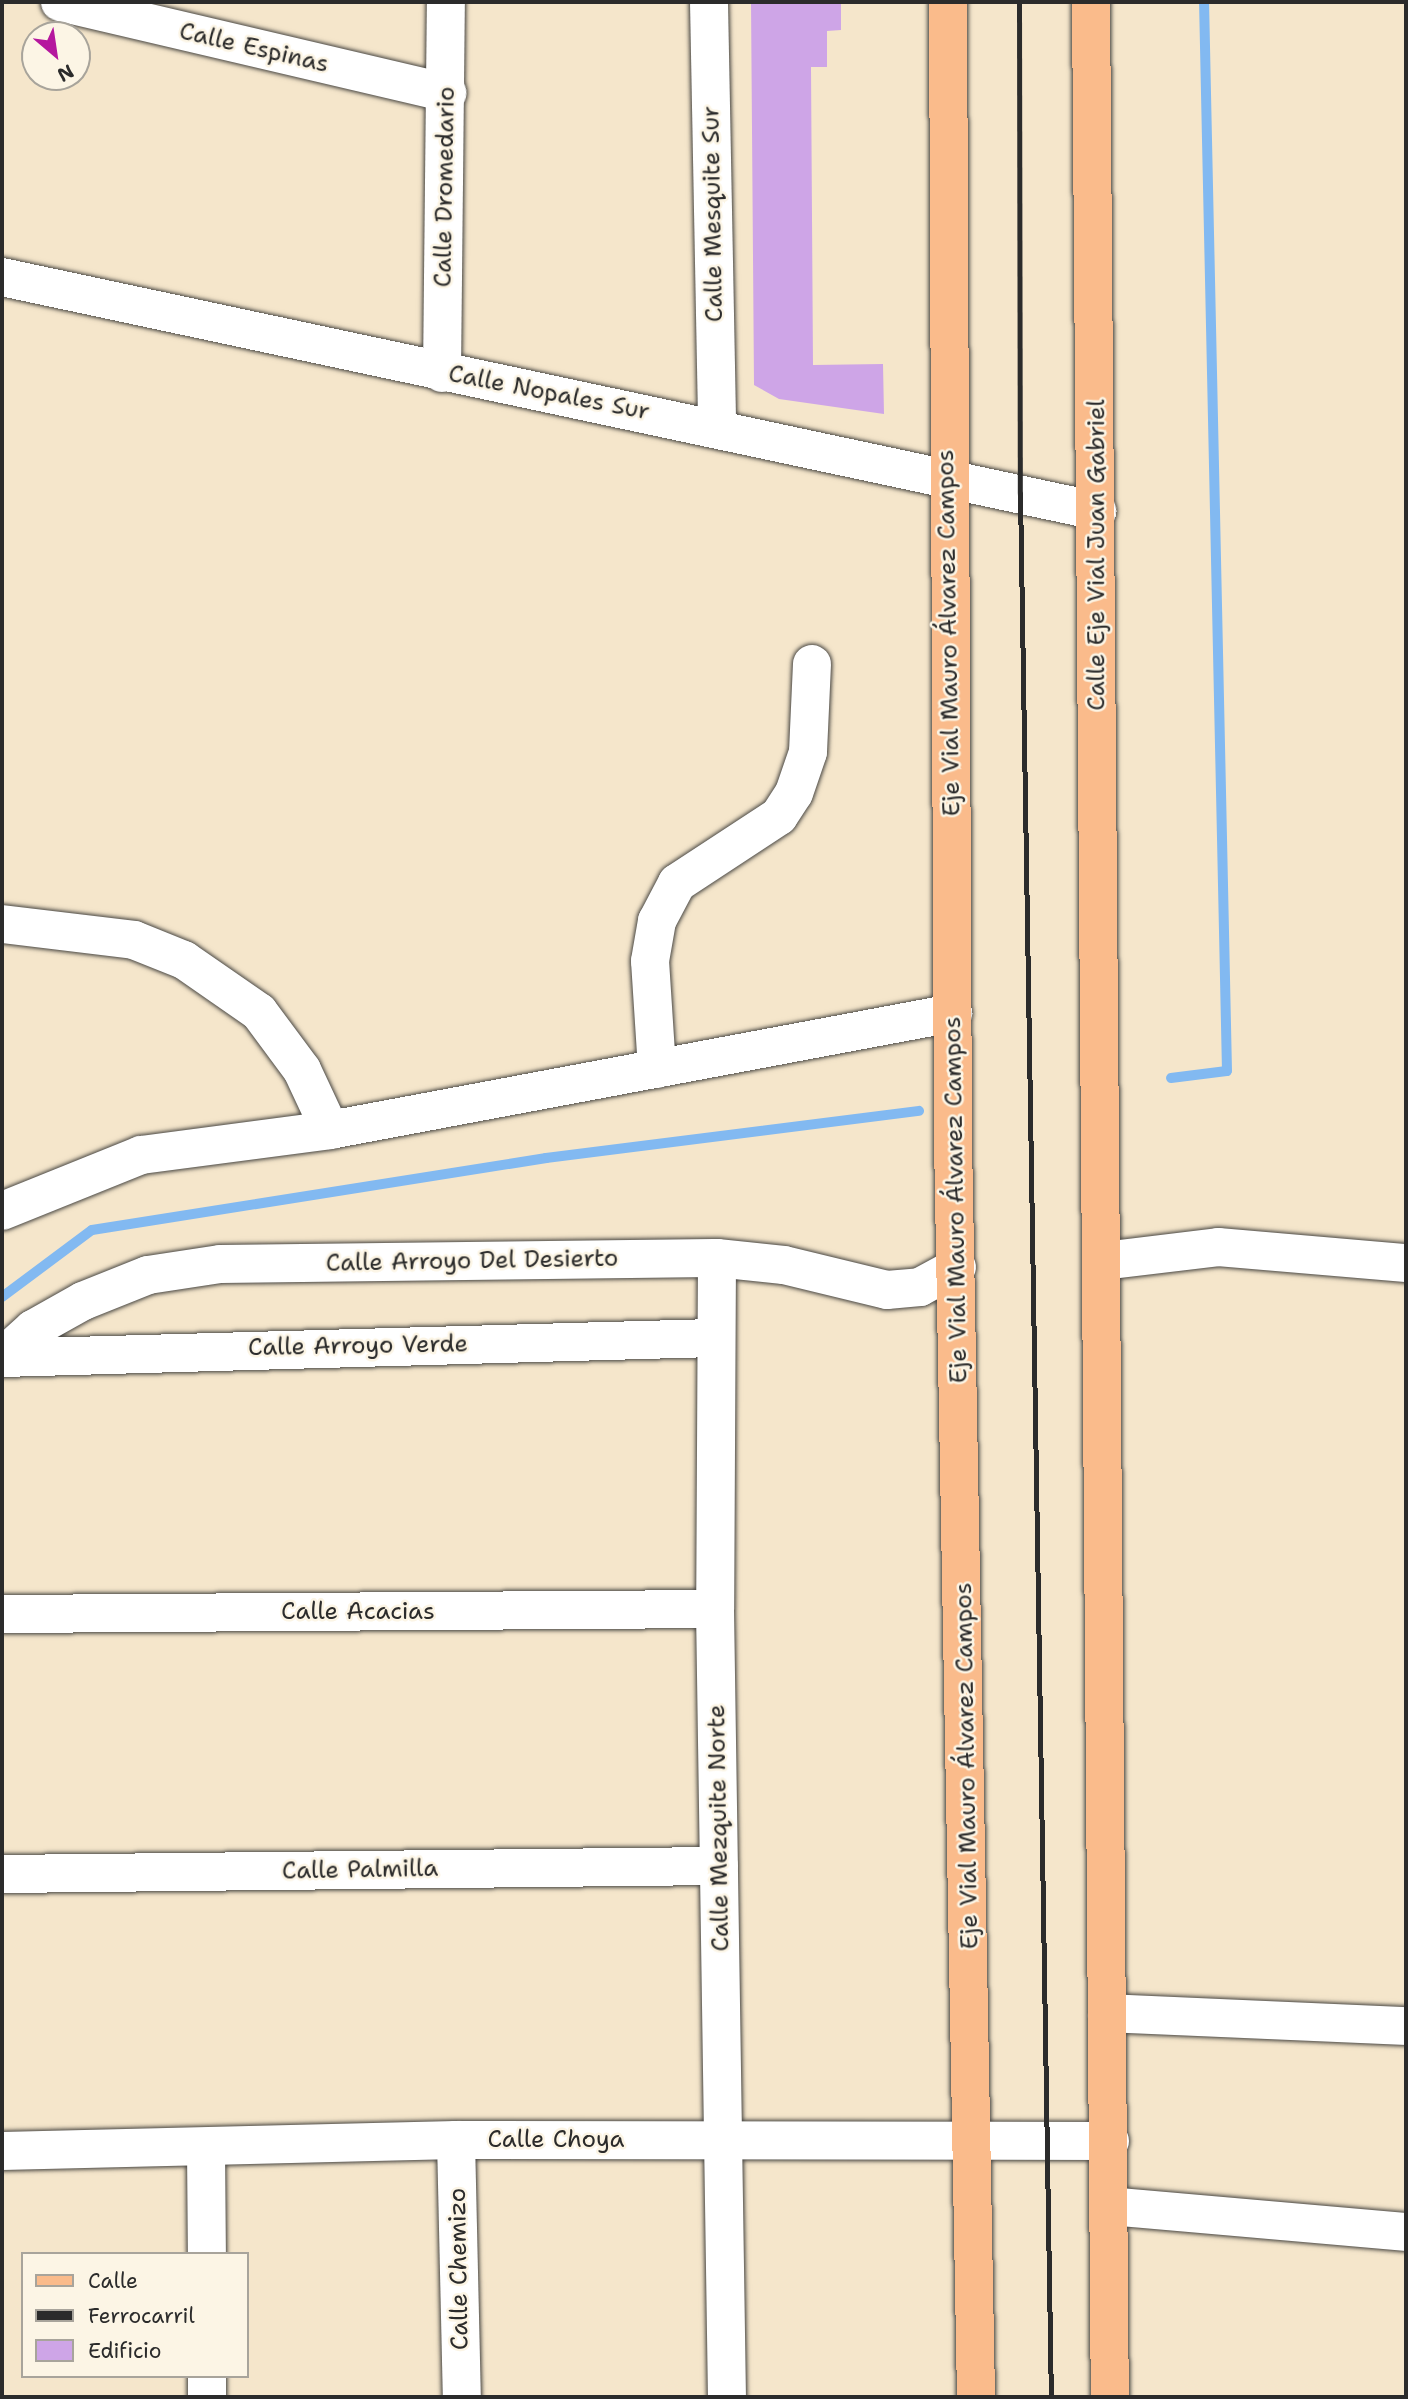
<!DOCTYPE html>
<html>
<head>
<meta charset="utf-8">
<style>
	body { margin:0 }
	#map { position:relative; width:1408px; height:2399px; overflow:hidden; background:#f5e6cb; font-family:"Shantell Sans",sans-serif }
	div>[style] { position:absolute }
	.stream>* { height:10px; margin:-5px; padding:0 5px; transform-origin:5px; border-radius:5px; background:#82b9f1 }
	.building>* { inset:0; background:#cea5e7 }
	.roads { filter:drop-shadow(0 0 2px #494743) drop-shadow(0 0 2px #494743) }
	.minor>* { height:38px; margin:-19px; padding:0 19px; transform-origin:19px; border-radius:19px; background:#fff }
	.major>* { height:38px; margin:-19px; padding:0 19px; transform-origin:19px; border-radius:19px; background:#fabb8b }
	.rail>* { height:5px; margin:-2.5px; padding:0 2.5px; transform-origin:2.5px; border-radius:2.5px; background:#2b2b2b }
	span { translate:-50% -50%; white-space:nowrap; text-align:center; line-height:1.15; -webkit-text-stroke:5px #fcf5e5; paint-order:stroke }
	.street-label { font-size:24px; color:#2b2b2b }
	.frame { position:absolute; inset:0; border:4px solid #2b2b2b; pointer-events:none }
	.legend { position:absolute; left:21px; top:2252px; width:228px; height:126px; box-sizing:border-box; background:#fcf5e5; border:2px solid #a8a49b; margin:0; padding:9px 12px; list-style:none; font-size:21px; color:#2b2b2b }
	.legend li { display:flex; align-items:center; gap:14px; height:35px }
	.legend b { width:35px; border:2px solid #a8a49b }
	.north { position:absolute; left:21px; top:21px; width:70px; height:70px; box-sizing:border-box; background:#fcf5e5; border:2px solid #a8a49b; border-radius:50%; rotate:151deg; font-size:19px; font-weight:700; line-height:28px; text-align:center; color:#2b2b2b }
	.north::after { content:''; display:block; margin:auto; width:24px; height:32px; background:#b5179e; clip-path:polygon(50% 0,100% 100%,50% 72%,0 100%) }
</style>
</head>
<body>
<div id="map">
	<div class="stream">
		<div style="left:1171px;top:1078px;width:56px;rotate:-7.1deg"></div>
		<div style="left:1227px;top:1071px;width:1069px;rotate:-91.23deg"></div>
		<div style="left:2px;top:1297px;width:112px;rotate:-36.7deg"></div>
		<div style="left:92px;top:1230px;width:460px;rotate:-9deg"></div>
		<div style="left:546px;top:1158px;width:376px;rotate:-7.2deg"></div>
	</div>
	<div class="building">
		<div style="clip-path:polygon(751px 2px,841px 2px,841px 30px,827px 31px,827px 67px,811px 67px,813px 365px,883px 364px,884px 414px,779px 399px,754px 385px)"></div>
	</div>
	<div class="roads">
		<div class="minor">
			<div style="left:60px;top:2px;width:398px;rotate:13.2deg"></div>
			<div style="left:709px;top:2px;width:424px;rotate:88.9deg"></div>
			<div style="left:2px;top:277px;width:1120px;rotate:12.06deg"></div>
			<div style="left:442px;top:373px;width:371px;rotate:-89.4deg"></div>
			<div style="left:2px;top:924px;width:133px;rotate:6.9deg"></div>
			<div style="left:134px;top:940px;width:54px;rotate:21.8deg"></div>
			<div style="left:184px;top:960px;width:91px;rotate:34.7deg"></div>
			<div style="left:259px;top:1012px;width:72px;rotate:53.4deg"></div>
			<div style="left:302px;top:1070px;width:66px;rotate:65deg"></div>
			<div style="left:657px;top:1069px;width:108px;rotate:-93.7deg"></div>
			<div style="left:650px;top:961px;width:41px;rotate:-80.1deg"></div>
			<div style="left:657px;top:921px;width:43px;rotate:-62.2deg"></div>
			<div style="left:677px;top:883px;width:122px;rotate:-33.3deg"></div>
			<div style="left:779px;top:816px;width:27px;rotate:-57deg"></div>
			<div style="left:794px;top:793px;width:43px;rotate:-71.1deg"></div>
			<div style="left:808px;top:752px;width:88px;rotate:-87.4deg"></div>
			<div style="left:2px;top:1211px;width:150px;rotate:-21.9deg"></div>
			<div style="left:141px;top:1155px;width:191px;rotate:-7.5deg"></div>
			<div style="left:330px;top:1130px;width:634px;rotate:-10.64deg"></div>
			<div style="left:717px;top:1258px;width:351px;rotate:90.3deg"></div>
			<div style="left:715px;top:1609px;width:788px;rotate:89.13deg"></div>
			<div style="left:1103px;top:1261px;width:116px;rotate:-6.9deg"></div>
			<div style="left:1218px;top:1247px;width:189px;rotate:4.9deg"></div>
			<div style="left:2px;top:1357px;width:42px;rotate:-42.1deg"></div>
			<div style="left:33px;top:1329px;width:57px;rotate:-29.2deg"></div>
			<div style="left:83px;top:1301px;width:70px;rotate:-21.8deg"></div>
			<div style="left:148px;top:1275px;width:73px;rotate:-8.7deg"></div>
			<div style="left:220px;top:1264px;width:497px;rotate:-0.7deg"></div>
			<div style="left:717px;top:1258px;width:67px;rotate:6deg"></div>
			<div style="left:784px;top:1265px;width:106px;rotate:13.6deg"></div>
			<div style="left:887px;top:1290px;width:33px;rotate:-5deg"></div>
			<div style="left:920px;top:1287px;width:42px;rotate:-28.4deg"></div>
			<div style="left:2px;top:1358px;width:713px;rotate:-1.61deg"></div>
			<div style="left:2px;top:1614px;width:713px;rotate:-0.4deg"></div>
			<div style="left:2px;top:1874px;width:717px;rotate:-0.64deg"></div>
			<div style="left:1107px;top:2013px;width:299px;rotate:2.5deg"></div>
			<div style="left:456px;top:2140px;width:257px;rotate:88.7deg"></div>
			<div style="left:206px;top:2149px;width:105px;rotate:89.5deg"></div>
			<div style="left:2px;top:2151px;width:454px;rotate:-1.4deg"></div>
			<div style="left:456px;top:2140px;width:654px;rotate:0.09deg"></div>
			<div style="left:1109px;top:2206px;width:298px;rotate:5deg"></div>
			<div style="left:207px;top:2376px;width:21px;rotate:90deg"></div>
		</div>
		<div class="major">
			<div style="left:948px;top:2px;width:1139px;rotate:89.75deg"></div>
			<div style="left:953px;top:1141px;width:1256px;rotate:88.95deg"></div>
			<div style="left:1091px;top:2px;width:2395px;rotate:89.55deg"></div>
		</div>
	</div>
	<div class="rail">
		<div style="left:1019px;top:2px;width:491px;rotate:89.9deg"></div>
		<div style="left:1020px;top:493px;width:1904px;rotate:89.07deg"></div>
	</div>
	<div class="street-label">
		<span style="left:254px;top:48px;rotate:13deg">Calle Espinas</span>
		<span style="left:445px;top:187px;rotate:-89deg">Calle Dromedario</span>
		<span style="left:713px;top:214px;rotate:-91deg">Calle Mesquite Sur</span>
		<span style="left:549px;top:393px;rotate:11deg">Calle Nopales Sur</span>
		<span style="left:1097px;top:555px;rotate:-90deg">Calle Eje Vial Juan Gabriel</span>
		<span style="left:949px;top:633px;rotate:-91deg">Eje Vial Mauro Álvarez Campos</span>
		<span style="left:956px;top:1200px;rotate:-91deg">Eje Vial Mauro Álvarez Campos</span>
		<span style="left:472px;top:1261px;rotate:-1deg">Calle Arroyo Del Desierto</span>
		<span style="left:358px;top:1346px;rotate:-1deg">Calle Arroyo Verde</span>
		<span style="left:358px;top:1612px">Calle Acacias</span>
		<span style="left:967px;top:1766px;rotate:-91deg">Eje Vial Mauro Álvarez Campos</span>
		<span style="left:719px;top:1828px;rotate:-91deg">Calle Mezquite Norte</span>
		<span style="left:360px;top:1870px;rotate:-1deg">Calle Palmilla</span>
		<span style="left:556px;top:2140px">Calle Choya</span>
		<span style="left:459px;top:2269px;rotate:-91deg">Calle Chemizo</span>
	</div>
	<div class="frame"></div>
	<ul class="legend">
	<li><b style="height:9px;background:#fabb8b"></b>Calle</li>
	<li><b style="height:9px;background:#2b2b2b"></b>Ferrocarril</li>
	<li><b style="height:19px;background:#cea5e7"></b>Edificio</li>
	</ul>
	<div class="north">N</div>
</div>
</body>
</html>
